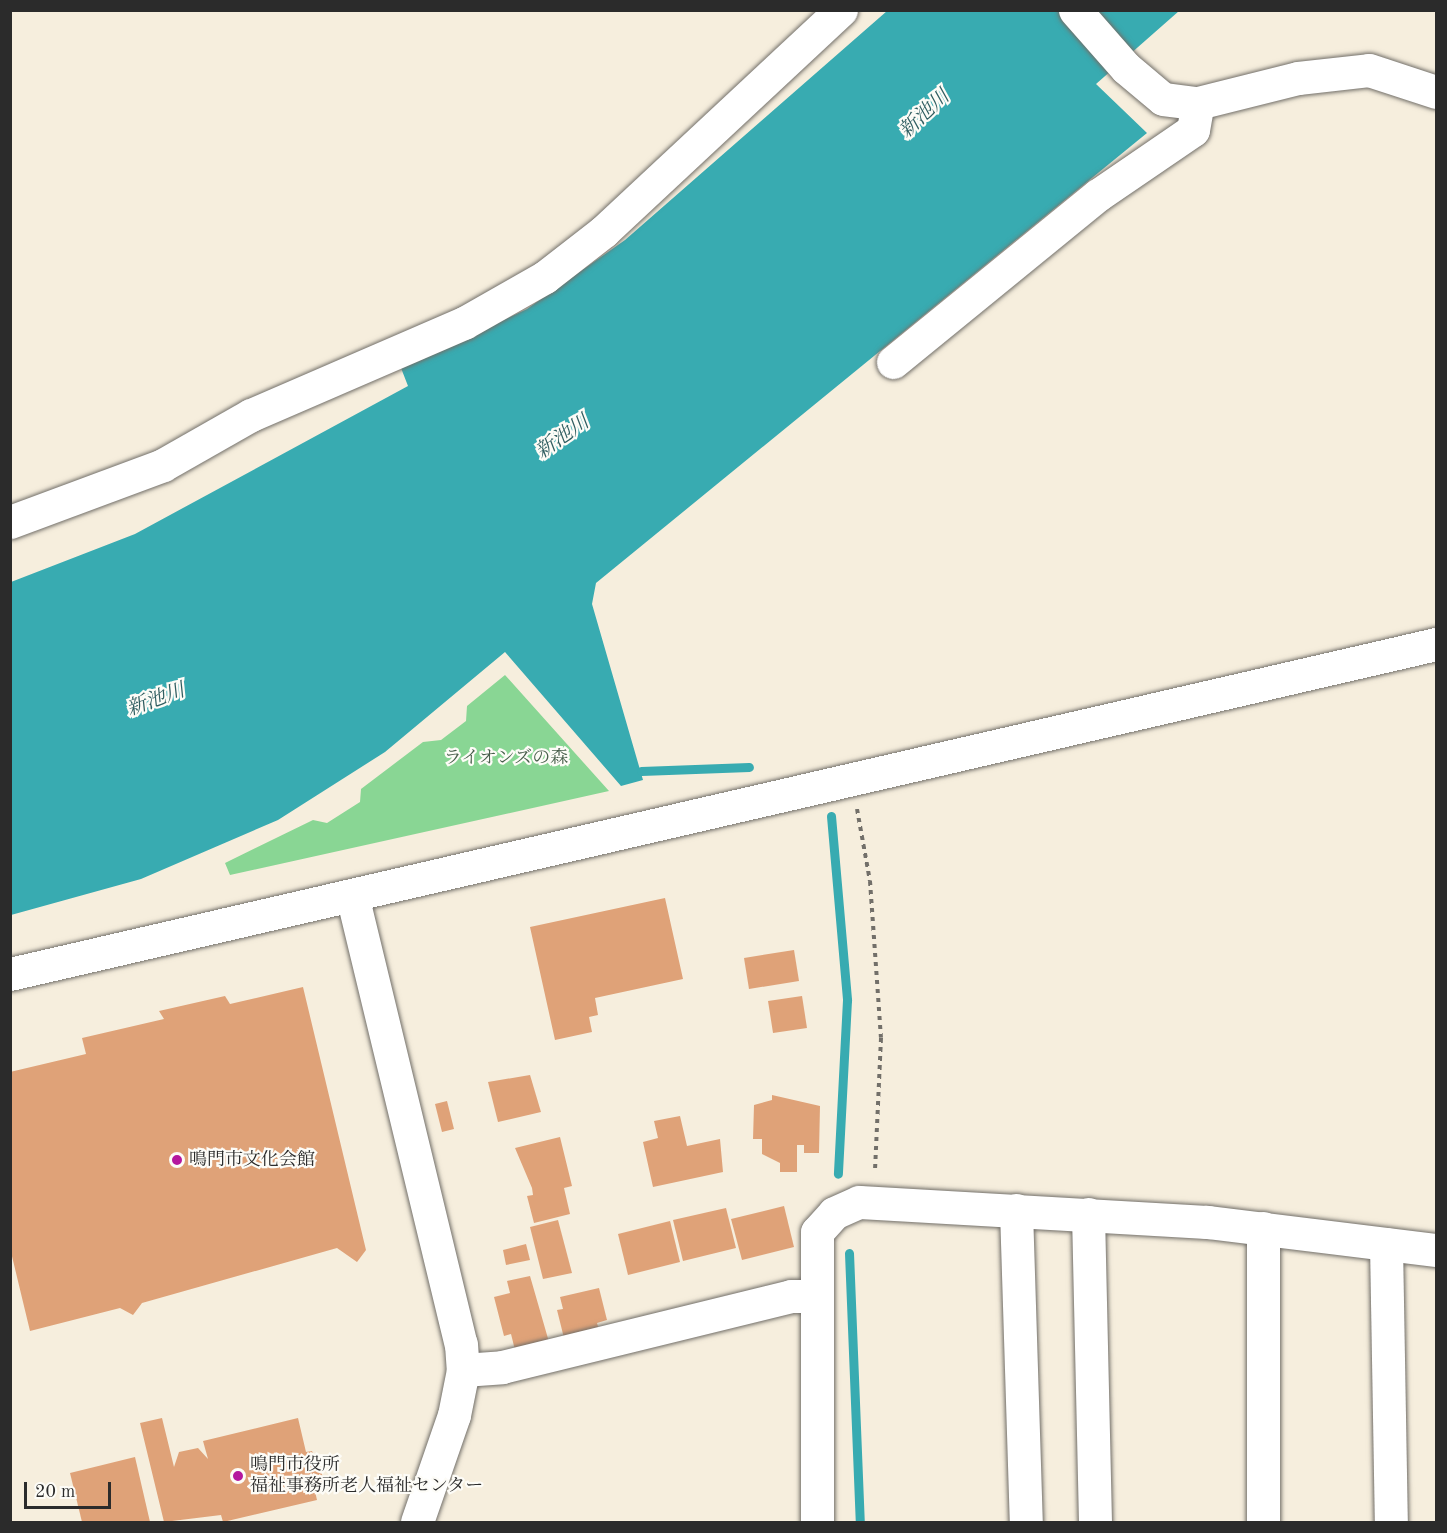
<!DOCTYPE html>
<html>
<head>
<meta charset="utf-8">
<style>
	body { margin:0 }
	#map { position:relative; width:1447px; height:1533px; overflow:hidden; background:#f6eedd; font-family:"Old Standard TT","Noto Serif JP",serif }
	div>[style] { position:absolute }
	.green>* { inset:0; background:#89d694 }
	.water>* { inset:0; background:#38abb1 }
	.stream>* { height:9px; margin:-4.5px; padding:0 4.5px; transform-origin:4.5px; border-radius:4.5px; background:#38abb1 }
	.building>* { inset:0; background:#dfa278 }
	.path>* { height:4px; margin-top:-2px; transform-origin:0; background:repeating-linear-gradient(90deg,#726f69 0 4.5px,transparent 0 9px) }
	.roads { filter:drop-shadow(0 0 2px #726f69) drop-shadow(0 0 2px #726f69) }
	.minor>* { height:33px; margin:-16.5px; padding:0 16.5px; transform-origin:16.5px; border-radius:16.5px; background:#fff }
	.dots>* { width:16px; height:16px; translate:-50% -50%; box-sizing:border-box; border:3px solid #fdfcf7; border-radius:50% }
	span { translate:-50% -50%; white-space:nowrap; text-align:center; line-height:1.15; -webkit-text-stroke:4.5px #fdfcf7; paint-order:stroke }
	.park-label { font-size:18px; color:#475e4a }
	.poi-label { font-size:18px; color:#2b2b2b }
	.left { translate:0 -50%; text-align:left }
	.water-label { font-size:20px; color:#305e61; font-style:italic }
	.frame { position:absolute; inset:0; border:12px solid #2b2b2b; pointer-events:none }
	.scale { position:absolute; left:24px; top:1482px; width:87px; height:27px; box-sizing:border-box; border:3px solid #2b2b2b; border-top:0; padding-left:8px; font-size:18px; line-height:21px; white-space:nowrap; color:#2b2b2b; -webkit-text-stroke:4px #fdfcf7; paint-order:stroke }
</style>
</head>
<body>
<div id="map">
	<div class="green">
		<div style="clip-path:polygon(505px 675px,609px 791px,230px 875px,225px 863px,313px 820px,327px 823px,360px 802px,361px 789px,423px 742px,441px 740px,466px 721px,467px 706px)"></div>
	</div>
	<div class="water">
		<div style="clip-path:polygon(887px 11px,1179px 11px,1096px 84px,1147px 133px,596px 583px,592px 604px,643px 780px,621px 786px,505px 652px,385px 752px,278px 820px,141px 879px,11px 915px,11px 582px,135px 534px,408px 386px,401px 368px,527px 309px,625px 240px)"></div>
	</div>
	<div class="stream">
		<div style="left:641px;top:771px;width:108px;rotate:-2.1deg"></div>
		<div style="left:831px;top:816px;width:185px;rotate:85deg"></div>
		<div style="left:847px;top:1000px;width:174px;rotate:93deg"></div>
		<div style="left:849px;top:1253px;width:269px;rotate:87.7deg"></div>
	</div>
	<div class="building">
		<div style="clip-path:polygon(665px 898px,683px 979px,595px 998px,598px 1015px,589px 1017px,592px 1032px,555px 1040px,530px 927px)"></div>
		<div style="clip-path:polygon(794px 950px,799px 981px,749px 989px,744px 958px)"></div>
		<div style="clip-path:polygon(303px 987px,366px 1250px,357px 1262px,337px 1248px,142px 1303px,133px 1315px,120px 1308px,30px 1331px,10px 1248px,10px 1072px,86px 1054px,82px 1038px,164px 1019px,159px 1011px,225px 996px,230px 1004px)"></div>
		<div style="clip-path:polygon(802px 996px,807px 1028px,773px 1033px,768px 1001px)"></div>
		<div style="clip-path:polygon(530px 1075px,541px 1112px,498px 1122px,488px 1082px)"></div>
		<div style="clip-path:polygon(772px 1095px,820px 1106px,819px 1153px,804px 1153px,804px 1145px,797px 1145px,797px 1172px,780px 1172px,780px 1163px,762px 1154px,762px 1139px,753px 1139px,754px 1105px,772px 1100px)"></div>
		<div style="clip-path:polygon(447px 1101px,454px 1129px,442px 1132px,435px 1104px)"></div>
		<div style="clip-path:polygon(680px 1116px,687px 1146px,720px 1139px,723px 1172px,653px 1187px,643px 1142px,658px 1138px,654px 1121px)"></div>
		<div style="clip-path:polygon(560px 1137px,572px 1186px,564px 1188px,570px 1214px,534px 1223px,527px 1196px,533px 1195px,532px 1188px,515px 1148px)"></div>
		<div style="clip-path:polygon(784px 1206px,794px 1247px,742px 1260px,731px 1219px)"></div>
		<div style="clip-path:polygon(726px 1208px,736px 1248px,683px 1261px,673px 1220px)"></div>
		<div style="clip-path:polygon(558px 1220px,572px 1273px,543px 1279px,530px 1227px)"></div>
		<div style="clip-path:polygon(670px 1221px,680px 1262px,628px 1275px,618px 1234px)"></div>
		<div style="clip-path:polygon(526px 1244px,530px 1260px,506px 1265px,503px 1250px)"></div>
		<div style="clip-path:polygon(530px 1276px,549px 1342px,515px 1350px,511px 1334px,504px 1336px,494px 1297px,510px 1293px,507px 1281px)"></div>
		<div style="clip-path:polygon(599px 1288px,607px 1320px,597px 1323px,599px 1330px,564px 1338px,557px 1310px,563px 1309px,560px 1297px)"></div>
		<div style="clip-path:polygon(162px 1418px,174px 1467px,179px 1452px,198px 1448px,208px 1459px,203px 1441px,298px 1418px,306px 1452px,312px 1451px,326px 1484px,314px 1487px,317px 1500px,223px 1522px,221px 1515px,164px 1522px,140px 1423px)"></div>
		<div style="clip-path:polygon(135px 1457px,150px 1522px,82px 1522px,70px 1473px)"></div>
	</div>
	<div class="path">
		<div style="left:857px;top:809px;width:73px;rotate:79.8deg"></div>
		<div style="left:870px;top:881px;width:157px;rotate:86deg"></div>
		<div style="left:881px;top:1038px;width:133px;rotate:92.6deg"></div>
	</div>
	<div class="roads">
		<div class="minor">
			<div style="left:1075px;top:10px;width:77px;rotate:48.7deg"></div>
			<div style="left:1126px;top:68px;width:48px;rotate:40deg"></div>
			<div style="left:1163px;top:99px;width:35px;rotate:7deg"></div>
			<div style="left:1198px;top:103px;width:103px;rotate:-14deg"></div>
			<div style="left:1298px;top:78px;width:71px;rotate:-6.4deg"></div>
			<div style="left:1369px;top:70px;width:71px;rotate:18.2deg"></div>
			<div style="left:893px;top:362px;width:264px;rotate:-39.2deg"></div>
			<div style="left:1098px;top:195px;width:115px;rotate:-34.4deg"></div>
			<div style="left:1193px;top:130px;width:27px;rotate:-80deg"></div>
			<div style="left:10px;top:522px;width:163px;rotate:-20.4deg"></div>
			<div style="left:163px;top:465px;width:101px;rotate:-29.6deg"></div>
			<div style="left:251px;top:415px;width:232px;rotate:-23.4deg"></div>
			<div style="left:464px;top:323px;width:93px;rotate:-29.6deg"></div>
			<div style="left:545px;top:277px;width:75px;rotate:-37.9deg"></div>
			<div style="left:604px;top:231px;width:324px;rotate:-43deg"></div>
			<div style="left:352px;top:895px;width:462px;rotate:76.4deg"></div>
			<div style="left:461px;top:1344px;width:26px;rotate:86deg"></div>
			<div style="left:463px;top:1370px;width:46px;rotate:101.3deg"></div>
			<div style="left:454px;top:1415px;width:113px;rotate:109.1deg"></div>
			<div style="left:10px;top:974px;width:1464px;rotate:-13.03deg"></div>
			<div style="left:1016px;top:1210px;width:312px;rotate:88.2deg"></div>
			<div style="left:1088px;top:1214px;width:308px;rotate:88.7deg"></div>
			<div style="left:1263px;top:1228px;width:294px;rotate:90deg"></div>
			<div style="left:1386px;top:1244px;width:278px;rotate:89deg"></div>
			<div style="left:463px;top:1370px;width:39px;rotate:-4deg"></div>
			<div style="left:502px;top:1367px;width:298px;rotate:-13.8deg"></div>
			<div style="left:791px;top:1296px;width:26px"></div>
			<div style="left:817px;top:1522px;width:290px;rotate:-90deg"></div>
			<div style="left:817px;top:1232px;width:25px;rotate:-48deg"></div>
			<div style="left:834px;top:1213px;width:27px;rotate:-24deg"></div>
			<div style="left:859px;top:1202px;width:349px;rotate:3.3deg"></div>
			<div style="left:1207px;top:1222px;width:231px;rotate:7deg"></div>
		</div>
	</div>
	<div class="dots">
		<div style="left:177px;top:1160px;background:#b5179e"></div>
		<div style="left:238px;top:1476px;background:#b5179e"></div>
	</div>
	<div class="park-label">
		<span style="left:506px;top:758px">ライオンズの森</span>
	</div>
	<div class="poi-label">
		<span class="left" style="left:189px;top:1160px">鳴門市文化会館</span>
		<span class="left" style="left:250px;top:1476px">鳴門市役所<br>福祉事務所老人福祉センター</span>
	</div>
	<div class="water-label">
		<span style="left:925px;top:115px;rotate:-43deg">新池川</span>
		<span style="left:563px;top:438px;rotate:-35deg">新池川</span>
		<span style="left:156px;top:701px;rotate:-20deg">新池川</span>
	</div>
	<div class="frame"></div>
	<div class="scale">20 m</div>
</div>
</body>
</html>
